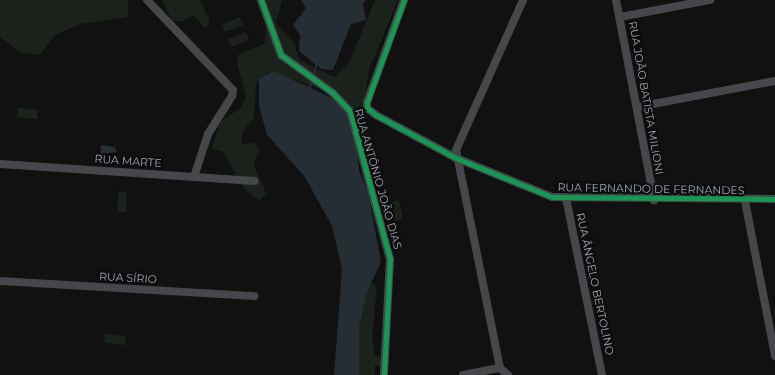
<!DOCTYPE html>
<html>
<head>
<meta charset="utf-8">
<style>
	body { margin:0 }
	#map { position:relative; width:775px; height:375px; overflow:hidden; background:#111112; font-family:Montserrat,sans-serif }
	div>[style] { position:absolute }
	.green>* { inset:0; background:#1b221c }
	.water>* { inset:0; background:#252e34 }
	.stream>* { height:1.5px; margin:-0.75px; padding:0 0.75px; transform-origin:0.75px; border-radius:0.75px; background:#252e34 }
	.minor>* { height:8px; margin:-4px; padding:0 4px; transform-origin:4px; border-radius:4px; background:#45474b }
	.cycleway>* { height:5px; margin:-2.5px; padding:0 2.5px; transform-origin:2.5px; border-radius:2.5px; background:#139951 }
	span { translate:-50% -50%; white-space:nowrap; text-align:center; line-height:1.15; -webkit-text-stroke:4px #0c0c0d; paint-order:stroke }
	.street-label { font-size:11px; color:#a1a8b4 }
</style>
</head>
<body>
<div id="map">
	<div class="green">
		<div style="clip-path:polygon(0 0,127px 0,129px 7px,127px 17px,79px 24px,55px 35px,40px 55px,30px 54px,20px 52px,0 37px)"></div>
		<div style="clip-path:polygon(162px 0,200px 0,210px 21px,206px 29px,193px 15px,182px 21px,172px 21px)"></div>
		<div style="clip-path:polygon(266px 0,282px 0,276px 24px,294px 43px,300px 60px,334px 77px,349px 63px,375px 0,398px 0,369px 70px,363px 111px,355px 115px,330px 92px,277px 74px,268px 73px,256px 83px,254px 118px,243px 131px,241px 141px,243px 144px,254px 143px,259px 149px,254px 166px,266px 193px,259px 200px,244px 189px,223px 152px,212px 149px,220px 122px,242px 107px,246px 96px,237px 62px,239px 54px,264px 44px,269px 13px)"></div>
		<div style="clip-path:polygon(240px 17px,243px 25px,225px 32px,222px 25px)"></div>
		<div style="clip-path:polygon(246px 32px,249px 40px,231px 47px,228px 39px)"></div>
		<div style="clip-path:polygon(18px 108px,38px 110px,37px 119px,17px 117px)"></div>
		<div style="clip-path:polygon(119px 191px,127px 192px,126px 212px,117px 212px)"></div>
		<div style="clip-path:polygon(399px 200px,403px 219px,395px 221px,391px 202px)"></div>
		<div style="clip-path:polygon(365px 279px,377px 286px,372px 336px,375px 356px,381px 357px,380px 366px,375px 365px,375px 375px,352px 375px)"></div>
		<div style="clip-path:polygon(105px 334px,126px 336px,125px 345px,104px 343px)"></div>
	</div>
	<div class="water">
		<div style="clip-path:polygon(301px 0,366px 0,363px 3px,366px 20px,351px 24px,333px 70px,321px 69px,299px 51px,300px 35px,293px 25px,306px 8px)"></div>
		<div style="clip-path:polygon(274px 71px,345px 104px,356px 139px,359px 171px,368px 192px,381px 262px,367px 292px,359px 327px,359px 375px,334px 375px,342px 269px,332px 226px,305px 177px,267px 135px,259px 106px,259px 79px)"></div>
		<div style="clip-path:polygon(101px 145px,115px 147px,117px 152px,100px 154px)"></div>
	</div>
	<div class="stream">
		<div style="left:314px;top:73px;width:9px;rotate:-72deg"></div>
		<div style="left:310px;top:88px;width:5px;rotate:-79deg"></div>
	</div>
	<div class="minor">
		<div style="left:147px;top:0;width:124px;rotate:46.3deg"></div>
		<div style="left:233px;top:90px;width:6px;rotate:99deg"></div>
		<div style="left:232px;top:96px;width:45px;rotate:122.3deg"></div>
		<div style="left:208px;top:134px;width:45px;rotate:108deg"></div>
		<div style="left:261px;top:0;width:59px;rotate:70deg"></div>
		<div style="left:281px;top:55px;width:64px;rotate:36.2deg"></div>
		<div style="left:333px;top:93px;width:25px;rotate:47deg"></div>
		<div style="left:350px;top:111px;width:153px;rotate:74.9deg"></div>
		<div style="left:390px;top:259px;width:116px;rotate:93deg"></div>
		<div style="left:404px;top:0;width:109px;rotate:109.9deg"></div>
		<div style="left:367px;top:102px;width:6px;rotate:90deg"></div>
		<div style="left:367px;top:108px;width:11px;rotate:38deg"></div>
		<div style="left:376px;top:115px;width:91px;rotate:28.3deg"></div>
		<div style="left:456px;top:158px;width:104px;rotate:22.1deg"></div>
		<div style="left:552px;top:197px;width:223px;rotate:0.5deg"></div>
		<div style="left:616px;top:0;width:204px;rotate:79.2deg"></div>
		<div style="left:620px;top:17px;width:92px;rotate:-10.7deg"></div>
		<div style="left:637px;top:107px;width:140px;rotate:-10.7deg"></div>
		<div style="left:0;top:164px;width:255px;rotate:3.8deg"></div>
		<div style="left:566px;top:198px;width:181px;rotate:78.5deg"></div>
		<div style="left:745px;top:201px;width:158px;rotate:79deg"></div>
		<div style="left:0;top:281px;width:255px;rotate:3.4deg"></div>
		<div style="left:463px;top:375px;width:38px;rotate:-11deg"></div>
		<div style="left:508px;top:375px;width:11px;rotate:-139deg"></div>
		<div style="left:500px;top:368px;width:222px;rotate:-101.4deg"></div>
		<div style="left:456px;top:150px;width:164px;rotate:-65.9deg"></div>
	</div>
	<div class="cycleway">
		<div style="left:261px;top:0;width:59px;rotate:70deg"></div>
		<div style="left:281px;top:55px;width:64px;rotate:36.2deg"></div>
		<div style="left:333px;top:93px;width:25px;rotate:47deg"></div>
		<div style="left:350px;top:111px;width:153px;rotate:74.9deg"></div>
		<div style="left:390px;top:259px;width:116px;rotate:93deg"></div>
		<div style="left:404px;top:0;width:109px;rotate:109.9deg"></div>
		<div style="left:367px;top:102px;width:6px;rotate:90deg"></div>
		<div style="left:367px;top:108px;width:11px;rotate:38deg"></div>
		<div style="left:376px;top:115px;width:91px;rotate:28.3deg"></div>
		<div style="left:456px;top:158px;width:104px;rotate:22.1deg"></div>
		<div style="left:552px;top:197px;width:223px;rotate:0.5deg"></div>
	</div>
	<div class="street-label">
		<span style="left:646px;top:98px;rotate:80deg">RUA JOÃO BATISTA MILIONI</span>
		<span style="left:128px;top:161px;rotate:4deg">RUA MARTE</span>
		<span style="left:378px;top:179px;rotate:74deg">RUA ANTÔNIO JOÃO DIAS</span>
		<span style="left:651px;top:189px;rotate:1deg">RUA FERNANDO DE FERNANDES</span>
		<span style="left:128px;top:278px;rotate:3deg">RUA SÍRIO</span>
		<span style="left:595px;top:284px;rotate:78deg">RUA ÂNGELO BERTOLINO</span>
	</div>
</div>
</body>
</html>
